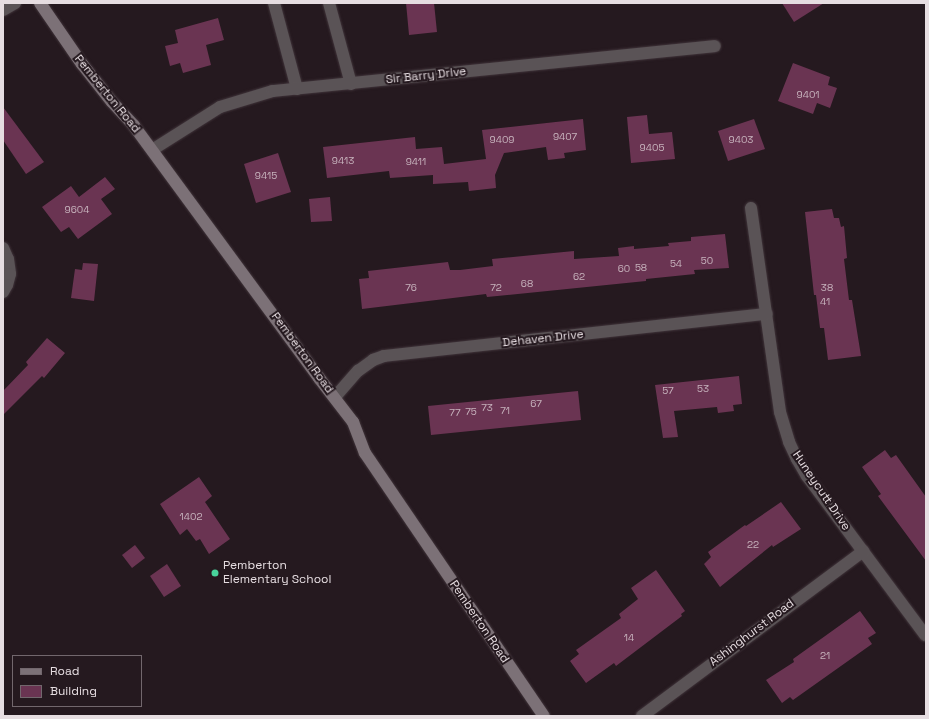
<!DOCTYPE html>
<html>
<head>
<meta charset="utf-8">
<style>
	body { margin:0 }
	#map { position:relative; width:929px; height:719px; overflow:hidden; background:#25191f; font-family:"Space Grotesk",sans-serif }
	div>[style] { position:absolute }
	.building>* { inset:0; background:#6a3452 }
	.roads { filter:drop-shadow(0 0 1px #40343a) drop-shadow(0 0 1px #40343a) }
	.street>* { height:12px; margin:-6px; padding:0 6px; transform-origin:6px; border-radius:6px; background:#5a5356 }
	.secondary>* { height:12px; margin:-6px; padding:0 6px; transform-origin:6px; border-radius:6px; background:#7c7177 }
	.dots>* { width:11px; height:11px; translate:-50% -50%; box-sizing:border-box; border:2px solid #25191f; border-radius:50% }
	span { translate:-50% -50%; white-space:nowrap; text-align:center; line-height:1.15; -webkit-text-stroke:4px #25191f; paint-order:stroke }
	.number-label { font-size:10px; color:#c7b3bd }
	.number-label span { -webkit-text-stroke-width:0 }
	.street-label { font-size:12px; color:#e6dde1 }
	.poi-label { font-size:12px; color:#e6dde1 }
	.left { translate:0 -50%; text-align:left }
	.frame { position:absolute; inset:0; border:4px solid #e6dde1; pointer-events:none }
	.legend { position:absolute; left:12px; top:655px; width:130px; height:52px; box-sizing:border-box; background:#25191f; border:1px solid #72676d; margin:0; padding:5px 7px; list-style:none; font-size:12px; color:#e6dde1 }
	.legend li { display:flex; align-items:center; gap:8px; height:20px }
	.legend b { width:20px; border:1px solid #72676d }
</style>
</head>
<body>
<div id="map">
	<div class="building">
		<div style="clip-path:polygon(406px 3px,434px 3px,437px 32px,409px 35px)"></div>
		<div style="clip-path:polygon(782px 3px,824px 3px,794px 22px)"></div>
		<div style="clip-path:polygon(218px 18px,224px 40px,206px 45px,211px 65px,183px 73px,180px 63px,170px 66px,165px 46px,178px 43px,175px 30px)"></div>
		<div style="clip-path:polygon(793px 63px,830px 77px,828px 85px,837px 88px,830px 108px,817px 103px,813px 114px,778px 101px)"></div>
		<div style="clip-path:polygon(3px 107px,44px 162px,26px 174px,3px 140px)"></div>
		<div style="clip-path:polygon(647px 115px,649px 134px,672px 132px,675px 159px,631px 163px,627px 117px)"></div>
		<div style="clip-path:polygon(583px 119px,586px 150px,564px 153px,565px 158px,548px 160px,546px 147px,504px 153px,495px 175px,496px 188px,469px 191px,468px 182px,433px 184px,433px 175px,390px 178px,389px 171px,327px 178px,323px 147px,415px 137px,416px 149px,442px 147px,444px 164px,486px 159px,482px 130px)"></div>
		<div style="clip-path:polygon(754px 119px,765px 149px,728px 161px,718px 131px)"></div>
		<div style="clip-path:polygon(278px 153px,291px 192px,256px 203px,244px 164px)"></div>
		<div style="clip-path:polygon(105px 177px,115px 189px,101px 199px,112px 214px,78px 239px,69px 227px,61px 232px,42px 207px,71px 186px,79px 197px)"></div>
		<div style="clip-path:polygon(330px 197px,332px 221px,311px 222px,309px 199px)"></div>
		<div style="clip-path:polygon(832px 209px,834px 218px,839px 218px,841px 227px,844px 226px,847px 258px,844px 259px,849px 300px,852px 300px,861px 356px,828px 360px,824px 328px,820px 328px,816px 295px,814px 295px,805px 212px)"></div>
		<div style="clip-path:polygon(725px 234px,729px 268px,694px 270px,695px 274px,646px 279px,646px 281px,487px 297px,486px 294px,362px 309px,359px 279px,369px 278px,368px 271px,448px 262px,450px 270px,460px 270px,493px 266px,492px 259px,574px 251px,574px 259px,619px 256px,618px 248px,634px 246px,634px 249px,669px 246px,668px 243px,691px 241px,691px 237px)"></div>
		<div style="clip-path:polygon(83px 263px,98px 264px,94px 301px,71px 298px,75px 269px,82px 270px)"></div>
		<div style="clip-path:polygon(47px 338px,65px 353px,44px 378px,42px 376px,3px 415px,3px 391px,28px 365px,26px 362px)"></div>
		<div style="clip-path:polygon(739px 376px,742px 404px,733px 405px,734px 411px,718px 413px,717px 407px,674px 411px,678px 437px,663px 438px,655px 385px)"></div>
		<div style="clip-path:polygon(578px 391px,581px 420px,431px 435px,428px 406px)"></div>
		<div style="clip-path:polygon(885px 450px,891px 458px,896px 455px,926px 497px,926px 561px,878px 496px,881px 494px,862px 467px)"></div>
		<div style="clip-path:polygon(199px 477px,212px 496px,205px 502px,230px 539px,209px 554px,200px 539px,196px 541px,187px 529px,180px 535px,160px 504px)"></div>
		<div style="clip-path:polygon(781px 502px,801px 529px,773px 547px,772px 545px,720px 587px,704px 564px,711px 557px,708px 552px,745px 525px,746px 526px)"></div>
		<div style="clip-path:polygon(135px 545px,145px 558px,132px 568px,122px 555px)"></div>
		<div style="clip-path:polygon(167px 564px,181px 586px,164px 597px,150px 576px)"></div>
		<div style="clip-path:polygon(656px 570px,685px 611px,681px 614px,682px 616px,616px 666px,614px 663px,586px 683px,570px 661px,579px 654px,576px 650px,621px 618px,619px 614px,638px 599px,631px 588px)"></div>
		<div style="clip-path:polygon(860px 611px,876px 633px,868px 638px,872px 644px,793px 700px,790px 697px,782px 703px,766px 680px,794px 662px,793px 659px)"></div>
	</div>
	<div class="roads">
		<div class="street">
			<div style="left:274px;top:3px;width:89px;rotate:75deg"></div>
			<div style="left:329px;top:3px;width:84px;rotate:74.8deg"></div>
			<div style="left:3px;top:10px;width:14px;rotate:-30deg"></div>
			<div style="left:152px;top:150px;width:80px;rotate:-32.3deg"></div>
			<div style="left:220px;top:107px;width:55px;rotate:-16.8deg"></div>
			<div style="left:273px;top:91px;width:444px;rotate:-5.8deg"></div>
			<div style="left:751px;top:208px;width:206px;rotate:81.9deg"></div>
			<div style="left:780px;top:412px;width:31px;rotate:73deg"></div>
			<div style="left:789px;top:442px;width:19px;rotate:65deg"></div>
			<div style="left:797px;top:459px;width:20px;rotate:60deg"></div>
			<div style="left:807px;top:476px;width:198px;rotate:53.4deg"></div>
			<div style="left:3px;top:248px;width:12px;rotate:66deg"></div>
			<div style="left:8px;top:259px;width:15px;rotate:82deg"></div>
			<div style="left:10px;top:274px;width:11px;rotate:105deg"></div>
			<div style="left:7px;top:285px;width:8px;rotate:120deg"></div>
			<div style="left:335px;top:397px;width:35px;rotate:-49deg"></div>
			<div style="left:358px;top:371px;width:19px;rotate:-36deg"></div>
			<div style="left:373px;top:360px;width:12px;rotate:-20deg"></div>
			<div style="left:384px;top:356px;width:385px;rotate:-6.3deg"></div>
			<div style="left:642px;top:716px;width:276px;rotate:-36.7deg"></div>
		</div>
		<div class="secondary">
			<div style="left:40px;top:3px;width:74px;rotate:55.5deg"></div>
			<div style="left:82px;top:64px;width:48px;rotate:51.7deg"></div>
			<div style="left:112px;top:102px;width:33px;rotate:47deg"></div>
			<div style="left:134px;top:126px;width:313px;rotate:53.7deg"></div>
			<div style="left:319px;top:378px;width:56px;rotate:52.3deg"></div>
			<div style="left:353px;top:422px;width:33px;rotate:69deg"></div>
			<div style="left:365px;top:453px;width:318px;rotate:55.8deg"></div>
		</div>
	</div>
	<div class="dots">
		<div style="left:215px;top:573px;background:#49d49c"></div>
	</div>
	<div class="number-label">
		<span style="left:808px;top:95px">9401</span>
		<span style="left:565px;top:137px">9407</span>
		<span style="left:502px;top:140px">9409</span>
		<span style="left:741px;top:140px">9403</span>
		<span style="left:652px;top:148px">9405</span>
		<span style="left:343px;top:161px">9413</span>
		<span style="left:416px;top:162px">9411</span>
		<span style="left:266px;top:176px">9415</span>
		<span style="left:77px;top:210px">9604</span>
		<span style="left:707px;top:261px">50</span>
		<span style="left:676px;top:264px">54</span>
		<span style="left:641px;top:268px">58</span>
		<span style="left:624px;top:269px">60</span>
		<span style="left:579px;top:277px">62</span>
		<span style="left:527px;top:284px">68</span>
		<span style="left:411px;top:288px">76</span>
		<span style="left:496px;top:288px">72</span>
		<span style="left:827px;top:288px">38</span>
		<span style="left:825px;top:302px">41</span>
		<span style="left:703px;top:389px">53</span>
		<span style="left:668px;top:391px">57</span>
		<span style="left:536px;top:404px">67</span>
		<span style="left:487px;top:408px">73</span>
		<span style="left:505px;top:411px">71</span>
		<span style="left:471px;top:412px">75</span>
		<span style="left:455px;top:413px">77</span>
		<span style="left:191px;top:517px">1402</span>
		<span style="left:753px;top:545px">22</span>
		<span style="left:629px;top:638px">14</span>
		<span style="left:825px;top:656px">21</span>
	</div>
	<div class="street-label">
		<span style="left:426px;top:76px;rotate:-6deg">Sir Barry Drive</span>
		<span style="left:107px;top:94px;rotate:51deg">Pemberton Road</span>
		<span style="left:543px;top:339px;rotate:-6deg">Dehaven Drive</span>
		<span style="left:302px;top:353px;rotate:54deg">Pemberton Road</span>
		<span style="left:821px;top:491px;rotate:56deg">Huneycutt Drive</span>
		<span style="left:479px;top:622px;rotate:56deg">Pemberton Road</span>
		<span style="left:752px;top:633px;rotate:-37deg">Ashinghurst Road</span>
	</div>
	<div class="poi-label">
		<span class="left" style="left:223px;top:573px">Pemberton<br>Elementary School</span>
	</div>
	<div class="frame"></div>
	<ul class="legend">
	<li><b style="height:5px;background:#7c7177"></b>Road</li>
	<li><b style="height:11px;background:#6a3452"></b>Building</li>
	</ul>
</div>
</body>
</html>
